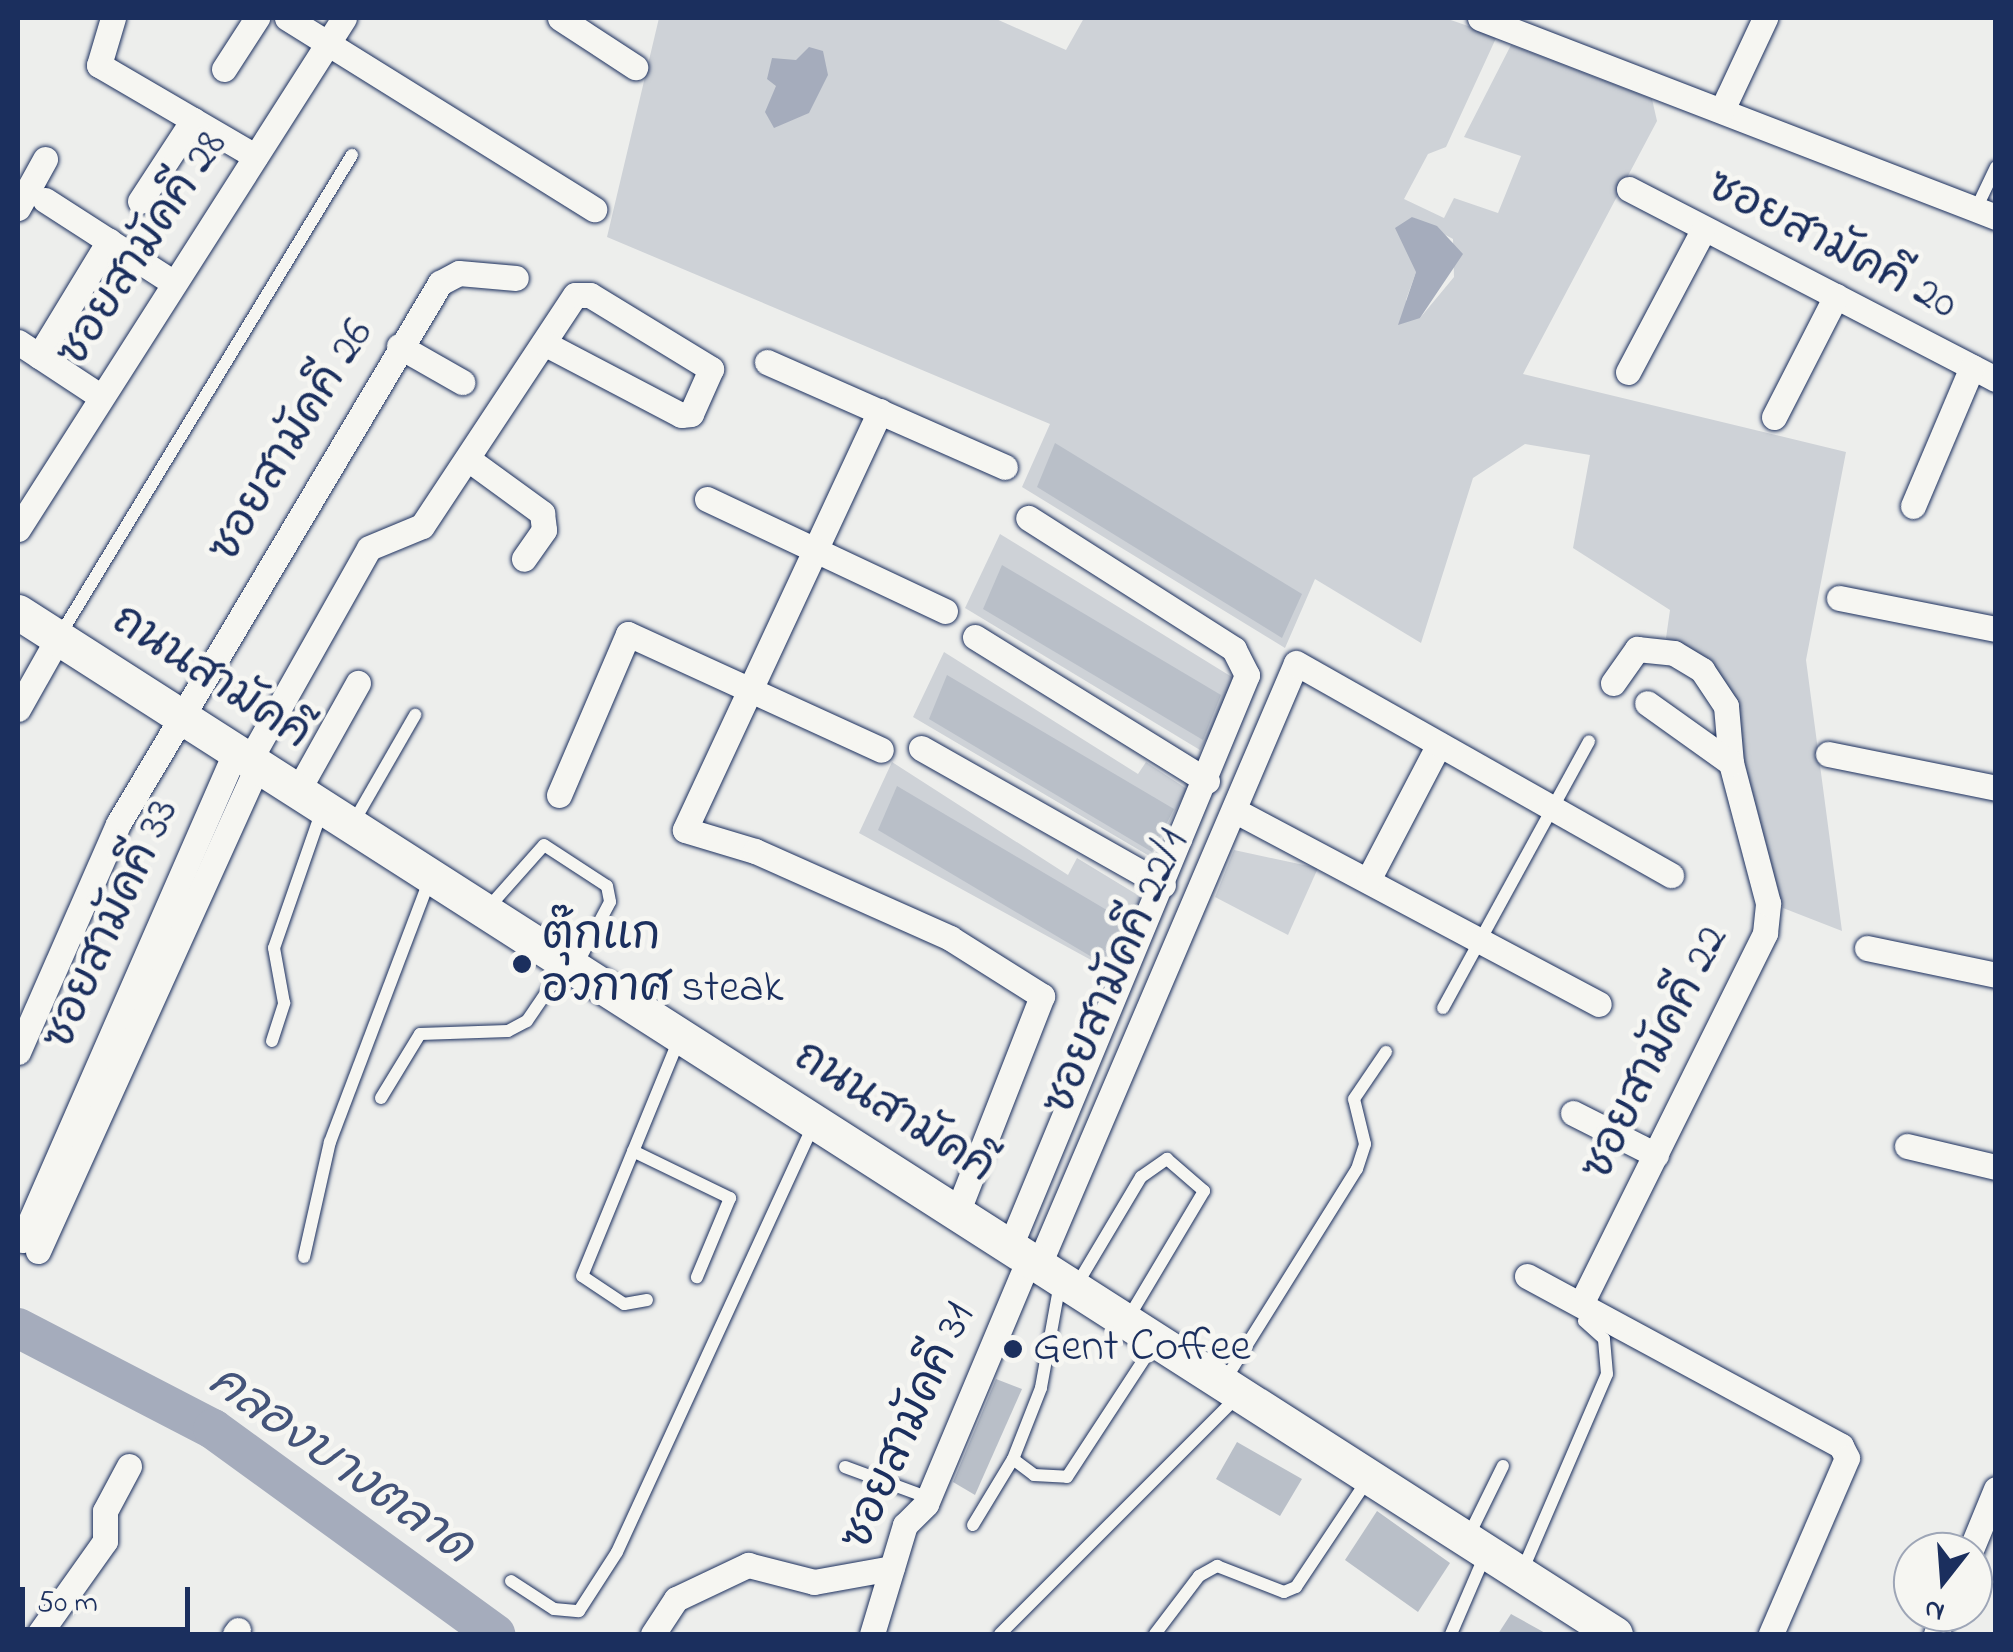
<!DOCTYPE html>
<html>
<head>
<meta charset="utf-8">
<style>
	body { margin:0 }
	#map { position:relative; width:2013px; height:1652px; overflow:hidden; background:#edeeec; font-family:"Indie Flower","Playpen Sans Thai",sans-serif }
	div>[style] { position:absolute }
	.green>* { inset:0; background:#ced2d7 }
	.water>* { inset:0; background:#a5acbc }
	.river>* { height:40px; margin:-20px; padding:0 20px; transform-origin:20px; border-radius:20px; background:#a5acbc }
	.building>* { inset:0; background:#b9bfc8 }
	.roads { filter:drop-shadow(0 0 2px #1b2f5e) drop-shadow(0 0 2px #1b2f5e) }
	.service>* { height:12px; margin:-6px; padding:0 6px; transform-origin:6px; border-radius:6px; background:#f6f6f2 }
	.minor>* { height:25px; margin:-12.5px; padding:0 12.5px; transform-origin:12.5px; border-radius:12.5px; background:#f6f6f2 }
	.secondary>* { height:35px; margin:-17.5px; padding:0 17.5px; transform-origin:17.5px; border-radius:17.5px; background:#f6f6f2 }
	.dots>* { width:28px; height:28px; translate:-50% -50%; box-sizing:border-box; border:5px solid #f6f6f2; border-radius:50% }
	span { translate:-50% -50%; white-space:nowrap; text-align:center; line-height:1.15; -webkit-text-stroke:10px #f6f6f2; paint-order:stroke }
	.street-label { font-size:45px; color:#1b2f5e }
	.poi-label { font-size:45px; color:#1b2f5e }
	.left { translate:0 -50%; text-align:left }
	.water-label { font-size:48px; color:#44547a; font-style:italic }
	.frame { position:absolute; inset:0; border:20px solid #1b2f5e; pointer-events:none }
	.north { position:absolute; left:1893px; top:1532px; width:100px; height:100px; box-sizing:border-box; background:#f6f6f2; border:2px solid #9ea6b7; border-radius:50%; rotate:197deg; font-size:28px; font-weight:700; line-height:40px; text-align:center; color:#1b2f5e }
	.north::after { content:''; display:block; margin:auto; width:35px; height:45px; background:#1b2f5e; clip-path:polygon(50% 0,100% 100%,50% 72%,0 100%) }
	.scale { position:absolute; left:20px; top:1587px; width:170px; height:45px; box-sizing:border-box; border:5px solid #1b2f5e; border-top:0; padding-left:12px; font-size:30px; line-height:35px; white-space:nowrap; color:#1b2f5e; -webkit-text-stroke:8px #f6f6f2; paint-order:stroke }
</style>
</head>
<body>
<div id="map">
	<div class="green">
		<div style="clip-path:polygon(evenodd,659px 18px,994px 18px,1066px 50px,1084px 18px,1445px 18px,1497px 36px,1446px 147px,1428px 154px,1404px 199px,1444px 218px,1454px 198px,1498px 213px,1521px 156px,1464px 137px,1511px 45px,1652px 99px,1657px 121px,1523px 374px,1846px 452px,1806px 660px,1842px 931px,1783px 908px,1723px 681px,1666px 638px,1670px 610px,1573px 548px,1590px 455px,1525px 444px,1473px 478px,1421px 643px,1315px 579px,1285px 648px,1022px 487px,1050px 424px,607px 237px,659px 18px,1412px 217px,1453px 239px,1454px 277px,1420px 318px,1406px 300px,1416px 272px,1412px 217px)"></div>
		<div style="clip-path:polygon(1000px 534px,1240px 682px,1200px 750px,965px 608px)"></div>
		<div style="clip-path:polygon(944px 652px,1138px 774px,1146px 762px,1187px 789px,1151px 857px,913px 717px)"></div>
		<div style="clip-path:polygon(892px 762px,1068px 875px,1077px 858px,1141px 897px,1113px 972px,859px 833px)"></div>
		<div style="clip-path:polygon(1234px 850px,1318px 868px,1288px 935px,1215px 897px)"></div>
	</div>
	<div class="water">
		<div style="clip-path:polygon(809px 47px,823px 51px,828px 75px,809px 113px,774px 128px,765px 112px,776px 86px,767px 79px,772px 58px,796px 60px)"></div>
		<div style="clip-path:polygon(1412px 217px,1437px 226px,1463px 254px,1420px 318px,1398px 325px,1416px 272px,1395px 228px)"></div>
	</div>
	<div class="river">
		<div style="left:18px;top:1328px;width:220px;rotate:27.4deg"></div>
		<div style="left:213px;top:1429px;width:349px;rotate:36deg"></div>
	</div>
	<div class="building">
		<div style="clip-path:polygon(1055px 443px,1302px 594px,1282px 638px,1037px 487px)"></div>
		<div style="clip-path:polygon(1002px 565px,1221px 695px,1203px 740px,983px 609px)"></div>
		<div style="clip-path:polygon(947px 675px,1174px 809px,1152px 852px,929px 719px)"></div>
		<div style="clip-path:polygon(897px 786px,1127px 922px,1102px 963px,878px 830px)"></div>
		<div style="clip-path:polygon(996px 1379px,1022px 1389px,975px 1495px,953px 1482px)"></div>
		<div style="clip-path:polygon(1237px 1442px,1302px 1479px,1280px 1516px,1216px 1479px)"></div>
		<div style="clip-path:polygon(1377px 1511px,1450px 1563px,1418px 1612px,1345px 1560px)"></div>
		<div style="clip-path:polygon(1511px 1614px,1547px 1634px,1498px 1634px)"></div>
	</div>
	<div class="roads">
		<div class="service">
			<div style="left:1977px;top:207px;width:44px;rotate:-64.6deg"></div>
			<div style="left:60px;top:635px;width:562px;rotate:-58.69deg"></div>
			<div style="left:353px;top:823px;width:125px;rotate:-60.1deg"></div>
			<div style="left:488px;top:908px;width:84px;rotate:-48.4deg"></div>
			<div style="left:544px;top:845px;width:75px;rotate:33.1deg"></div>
			<div style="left:607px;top:886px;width:16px;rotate:79deg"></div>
			<div style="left:610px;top:902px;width:72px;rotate:118deg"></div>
			<div style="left:1443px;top:1008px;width:304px;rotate:-61.3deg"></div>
			<div style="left:272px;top:1041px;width:40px;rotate:-72deg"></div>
			<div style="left:284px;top:1003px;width:56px;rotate:-100.3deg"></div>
			<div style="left:274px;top:948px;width:146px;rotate:-70.8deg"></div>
			<div style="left:381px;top:1098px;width:75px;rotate:-58.6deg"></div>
			<div style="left:420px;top:1034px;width:88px;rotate:-2deg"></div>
			<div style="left:508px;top:1031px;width:21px;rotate:-28deg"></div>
			<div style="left:527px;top:1021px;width:68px;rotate:-55.8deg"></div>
			<div style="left:633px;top:1151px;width:108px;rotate:25.9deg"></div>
			<div style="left:730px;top:1198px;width:86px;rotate:112.7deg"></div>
			<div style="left:304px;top:1257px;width:118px;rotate:-77.3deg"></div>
			<div style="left:330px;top:1142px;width:281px;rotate:-69.2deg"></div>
			<div style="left:1060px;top:1283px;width:107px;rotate:100.3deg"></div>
			<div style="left:1041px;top:1388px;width:76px;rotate:111.5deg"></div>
			<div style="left:1013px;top:1459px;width:26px;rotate:37deg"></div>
			<div style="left:1034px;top:1475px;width:33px;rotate:3deg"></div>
			<div style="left:1067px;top:1477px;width:159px;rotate:-56.8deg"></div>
			<div style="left:1076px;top:1286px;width:127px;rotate:-59.2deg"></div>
			<div style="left:1141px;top:1177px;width:32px;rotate:-35deg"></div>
			<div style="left:1167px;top:1159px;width:49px;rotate:40.9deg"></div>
			<div style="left:1204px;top:1191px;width:147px;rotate:120.8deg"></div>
			<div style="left:647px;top:1300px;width:23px;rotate:170deg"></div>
			<div style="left:624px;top:1304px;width:50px;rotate:-146.3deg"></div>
			<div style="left:582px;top:1276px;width:256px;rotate:-67.7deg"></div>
			<div style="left:1225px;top:1380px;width:249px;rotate:-58deg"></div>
			<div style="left:1357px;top:1169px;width:26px;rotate:-72deg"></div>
			<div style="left:1365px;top:1144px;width:46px;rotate:-103.7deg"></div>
			<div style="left:1354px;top:1099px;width:57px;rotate:-55.8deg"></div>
			<div style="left:845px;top:1467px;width:90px;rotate:20.3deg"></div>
			<div style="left:973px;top:1525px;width:77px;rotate:-58.8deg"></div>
			<div style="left:1469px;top:1535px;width:77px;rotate:-63.8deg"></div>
			<div style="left:1523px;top:1569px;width:212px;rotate:-66.7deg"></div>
			<div style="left:1607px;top:1374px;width:35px;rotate:-95deg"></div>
			<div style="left:1604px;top:1339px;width:27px;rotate:-138deg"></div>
			<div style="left:511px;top:1581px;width:51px;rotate:33.1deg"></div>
			<div style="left:554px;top:1609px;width:25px;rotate:5deg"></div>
			<div style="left:579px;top:1611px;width:70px;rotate:-57.2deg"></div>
			<div style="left:617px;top:1552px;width:472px;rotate:-65.3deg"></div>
			<div style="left:1000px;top:1634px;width:338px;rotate:-45deg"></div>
			<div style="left:1155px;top:1634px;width:73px;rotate:-52.8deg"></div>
			<div style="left:1199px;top:1576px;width:21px;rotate:-29deg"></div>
			<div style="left:1217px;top:1566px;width:72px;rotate:21.2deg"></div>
			<div style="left:1284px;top:1592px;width:13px;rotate:-23deg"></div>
			<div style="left:1296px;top:1587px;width:130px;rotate:-56.3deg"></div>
			<div style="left:1451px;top:1634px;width:86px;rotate:-66.7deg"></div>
		</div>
		<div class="minor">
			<div style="left:113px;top:18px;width:49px;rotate:106.6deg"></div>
			<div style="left:99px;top:65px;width:181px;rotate:30.3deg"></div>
			<div style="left:287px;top:18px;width:362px;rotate:31.9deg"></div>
			<div style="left:560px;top:18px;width:90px;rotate:33.2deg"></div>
			<div style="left:1480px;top:18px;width:553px;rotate:21.09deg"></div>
			<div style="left:224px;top:69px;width:61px;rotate:-57.1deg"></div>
			<div style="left:1722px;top:110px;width:102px;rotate:-64.9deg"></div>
			<div style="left:1629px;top:189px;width:413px;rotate:27.4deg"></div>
			<div style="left:45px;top:200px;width:153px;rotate:32.8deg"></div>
			<div style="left:140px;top:201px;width:97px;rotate:-56.8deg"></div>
			<div style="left:18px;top:208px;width:56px;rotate:-61.1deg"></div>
			<div style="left:18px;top:342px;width:98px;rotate:33.4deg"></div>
			<div style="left:399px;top:346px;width:73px;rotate:29.7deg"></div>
			<div style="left:39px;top:356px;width:135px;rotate:-58.7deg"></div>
			<div style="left:767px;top:362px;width:260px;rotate:23.8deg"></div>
			<div style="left:1628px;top:372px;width:158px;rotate:-62.1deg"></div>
			<div style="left:880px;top:411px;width:462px;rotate:115deg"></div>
			<div style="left:685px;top:830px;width:73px;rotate:16.7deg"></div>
			<div style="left:755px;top:851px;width:214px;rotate:24deg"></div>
			<div style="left:950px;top:938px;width:109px;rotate:32.2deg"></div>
			<div style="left:1042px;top:996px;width:230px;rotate:111.4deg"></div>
			<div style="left:1774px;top:417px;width:136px;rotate:-62.9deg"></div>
			<div style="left:468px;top:459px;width:92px;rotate:36.1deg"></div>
			<div style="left:542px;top:513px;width:17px;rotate:83deg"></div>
			<div style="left:544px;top:530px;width:35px;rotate:125deg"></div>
			<div style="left:707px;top:499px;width:263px;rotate:25.2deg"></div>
			<div style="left:1913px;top:506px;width:151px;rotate:-67deg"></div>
			<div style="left:18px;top:529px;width:606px;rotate:-57.46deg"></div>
			<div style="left:1839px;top:598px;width:160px;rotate:11.2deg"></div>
			<div style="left:975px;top:637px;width:273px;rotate:31.8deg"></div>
			<div style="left:1613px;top:683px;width:42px;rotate:-54.8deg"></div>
			<div style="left:1637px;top:649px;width:37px;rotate:6deg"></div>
			<div style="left:1674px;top:653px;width:33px;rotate:31deg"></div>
			<div style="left:1702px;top:670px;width:43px;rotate:56.3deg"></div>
			<div style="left:1726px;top:706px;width:57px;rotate:85deg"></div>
			<div style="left:18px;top:709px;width:81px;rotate:-60.6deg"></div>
			<div style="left:921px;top:748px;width:278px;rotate:29.5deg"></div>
			<div style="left:1828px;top:754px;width:171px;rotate:11.4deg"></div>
			<div style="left:249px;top:761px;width:244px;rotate:-60.6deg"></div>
			<div style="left:369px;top:548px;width:57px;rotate:-22.5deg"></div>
			<div style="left:422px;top:526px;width:277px;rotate:-56.5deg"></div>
			<div style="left:575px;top:295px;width:15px"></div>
			<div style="left:590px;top:295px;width:142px;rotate:31.4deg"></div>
			<div style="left:711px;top:369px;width:49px;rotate:114deg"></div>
			<div style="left:691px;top:414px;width:10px;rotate:174deg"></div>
			<div style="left:681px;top:415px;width:155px;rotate:-152.3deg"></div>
			<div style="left:297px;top:792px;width:125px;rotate:-60.8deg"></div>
			<div style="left:559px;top:795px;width:175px;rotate:-66.8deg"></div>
			<div style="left:628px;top:634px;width:278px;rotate:24.6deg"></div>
			<div style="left:1234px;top:810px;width:413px;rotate:28deg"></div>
			<div style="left:1368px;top:880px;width:153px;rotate:-62.4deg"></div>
			<div style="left:1867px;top:948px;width:132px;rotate:11.8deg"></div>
			<div style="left:18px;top:1052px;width:249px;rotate:-66.3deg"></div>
			<div style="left:118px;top:824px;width:630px;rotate:-59.24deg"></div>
			<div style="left:440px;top:283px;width:21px;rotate:-28deg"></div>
			<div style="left:459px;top:273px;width:57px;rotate:5deg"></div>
			<div style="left:1573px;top:1113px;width:93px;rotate:26.8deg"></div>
			<div style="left:1907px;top:1146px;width:91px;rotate:13.3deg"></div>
			<div style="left:22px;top:1240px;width:532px;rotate:-66.38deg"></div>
			<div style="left:1011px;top:1244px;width:616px;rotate:-67.47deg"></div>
			<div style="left:1247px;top:675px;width:29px;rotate:-117deg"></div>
			<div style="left:1234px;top:649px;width:244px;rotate:-147.5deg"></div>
			<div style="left:38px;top:1251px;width:531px;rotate:-65.65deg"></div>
			<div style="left:1040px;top:1262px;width:651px;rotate:-66.86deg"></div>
			<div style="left:1296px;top:663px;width:431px;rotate:29.5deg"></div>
			<div style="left:1527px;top:1276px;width:357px;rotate:28.4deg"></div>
			<div style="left:1841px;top:1446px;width:13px;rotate:63deg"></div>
			<div style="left:1847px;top:1458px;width:192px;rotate:113.4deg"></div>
			<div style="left:1582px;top:1302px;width:412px;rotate:-63.6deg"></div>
			<div style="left:1765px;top:933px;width:30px;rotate:-84deg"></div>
			<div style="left:1768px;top:903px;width:145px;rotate:-104.8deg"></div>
			<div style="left:1731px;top:763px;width:103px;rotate:-144.5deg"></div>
			<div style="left:1970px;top:1552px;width:68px;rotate:-67.6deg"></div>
			<div style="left:39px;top:1634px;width:114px;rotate:-54.6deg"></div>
			<div style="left:105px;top:1541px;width:30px;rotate:-90deg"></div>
			<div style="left:105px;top:1511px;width:51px;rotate:-61.9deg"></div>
			<div style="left:235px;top:1634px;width:5px;rotate:-53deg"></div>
			<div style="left:653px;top:1634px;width:42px;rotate:-56.7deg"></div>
			<div style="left:676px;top:1599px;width:80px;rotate:-25.3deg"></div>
			<div style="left:748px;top:1565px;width:68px;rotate:14.4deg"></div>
			<div style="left:814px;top:1582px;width:79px;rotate:-10.2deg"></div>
			<div style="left:872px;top:1634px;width:114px;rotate:-73.2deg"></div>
			<div style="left:905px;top:1525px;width:30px;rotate:-45deg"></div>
			<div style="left:926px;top:1504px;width:269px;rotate:-67.2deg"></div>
			<div style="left:1936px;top:1634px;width:24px;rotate:-68deg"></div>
		</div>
		<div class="secondary">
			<div style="left:18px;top:612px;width:1896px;rotate:32.62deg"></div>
		</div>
	</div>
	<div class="dots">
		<div style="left:522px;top:964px;background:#1b2f5e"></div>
		<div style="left:1013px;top:1349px;background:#1b2f5e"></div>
	</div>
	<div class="street-label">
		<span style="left:1831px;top:247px;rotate:27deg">ซอยสามัคคี 20</span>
		<span style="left:144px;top:250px;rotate:-57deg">ซอยสามัคคี 28</span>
		<span style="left:293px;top:442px;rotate:-59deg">ซอยสามัคคี 26</span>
		<span style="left:210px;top:679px;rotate:33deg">ถนนสามัคคี</span>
		<span style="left:113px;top:925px;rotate:-66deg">ซอยสามัคคี 33</span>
		<span style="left:1118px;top:973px;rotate:-67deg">ซอยสามัคคี 22/1</span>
		<span style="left:1657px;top:1054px;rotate:-64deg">ซอยสามัคคี 22</span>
		<span style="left:893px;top:1114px;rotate:32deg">ถนนสามัคคี</span>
		<span style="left:910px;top:1427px;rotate:-66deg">ซอยสามัคคี 31</span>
	</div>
	<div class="poi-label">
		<span class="left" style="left:542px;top:964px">ตุ๊กแก<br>อวกาศ steak</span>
		<span class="left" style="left:1033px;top:1349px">Gent Coffee</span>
	</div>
	<div class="water-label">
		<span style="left:340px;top:1466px;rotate:35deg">คลองบางตลาด</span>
	</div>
	<div class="frame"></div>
	<div class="north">N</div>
	<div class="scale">50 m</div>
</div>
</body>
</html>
